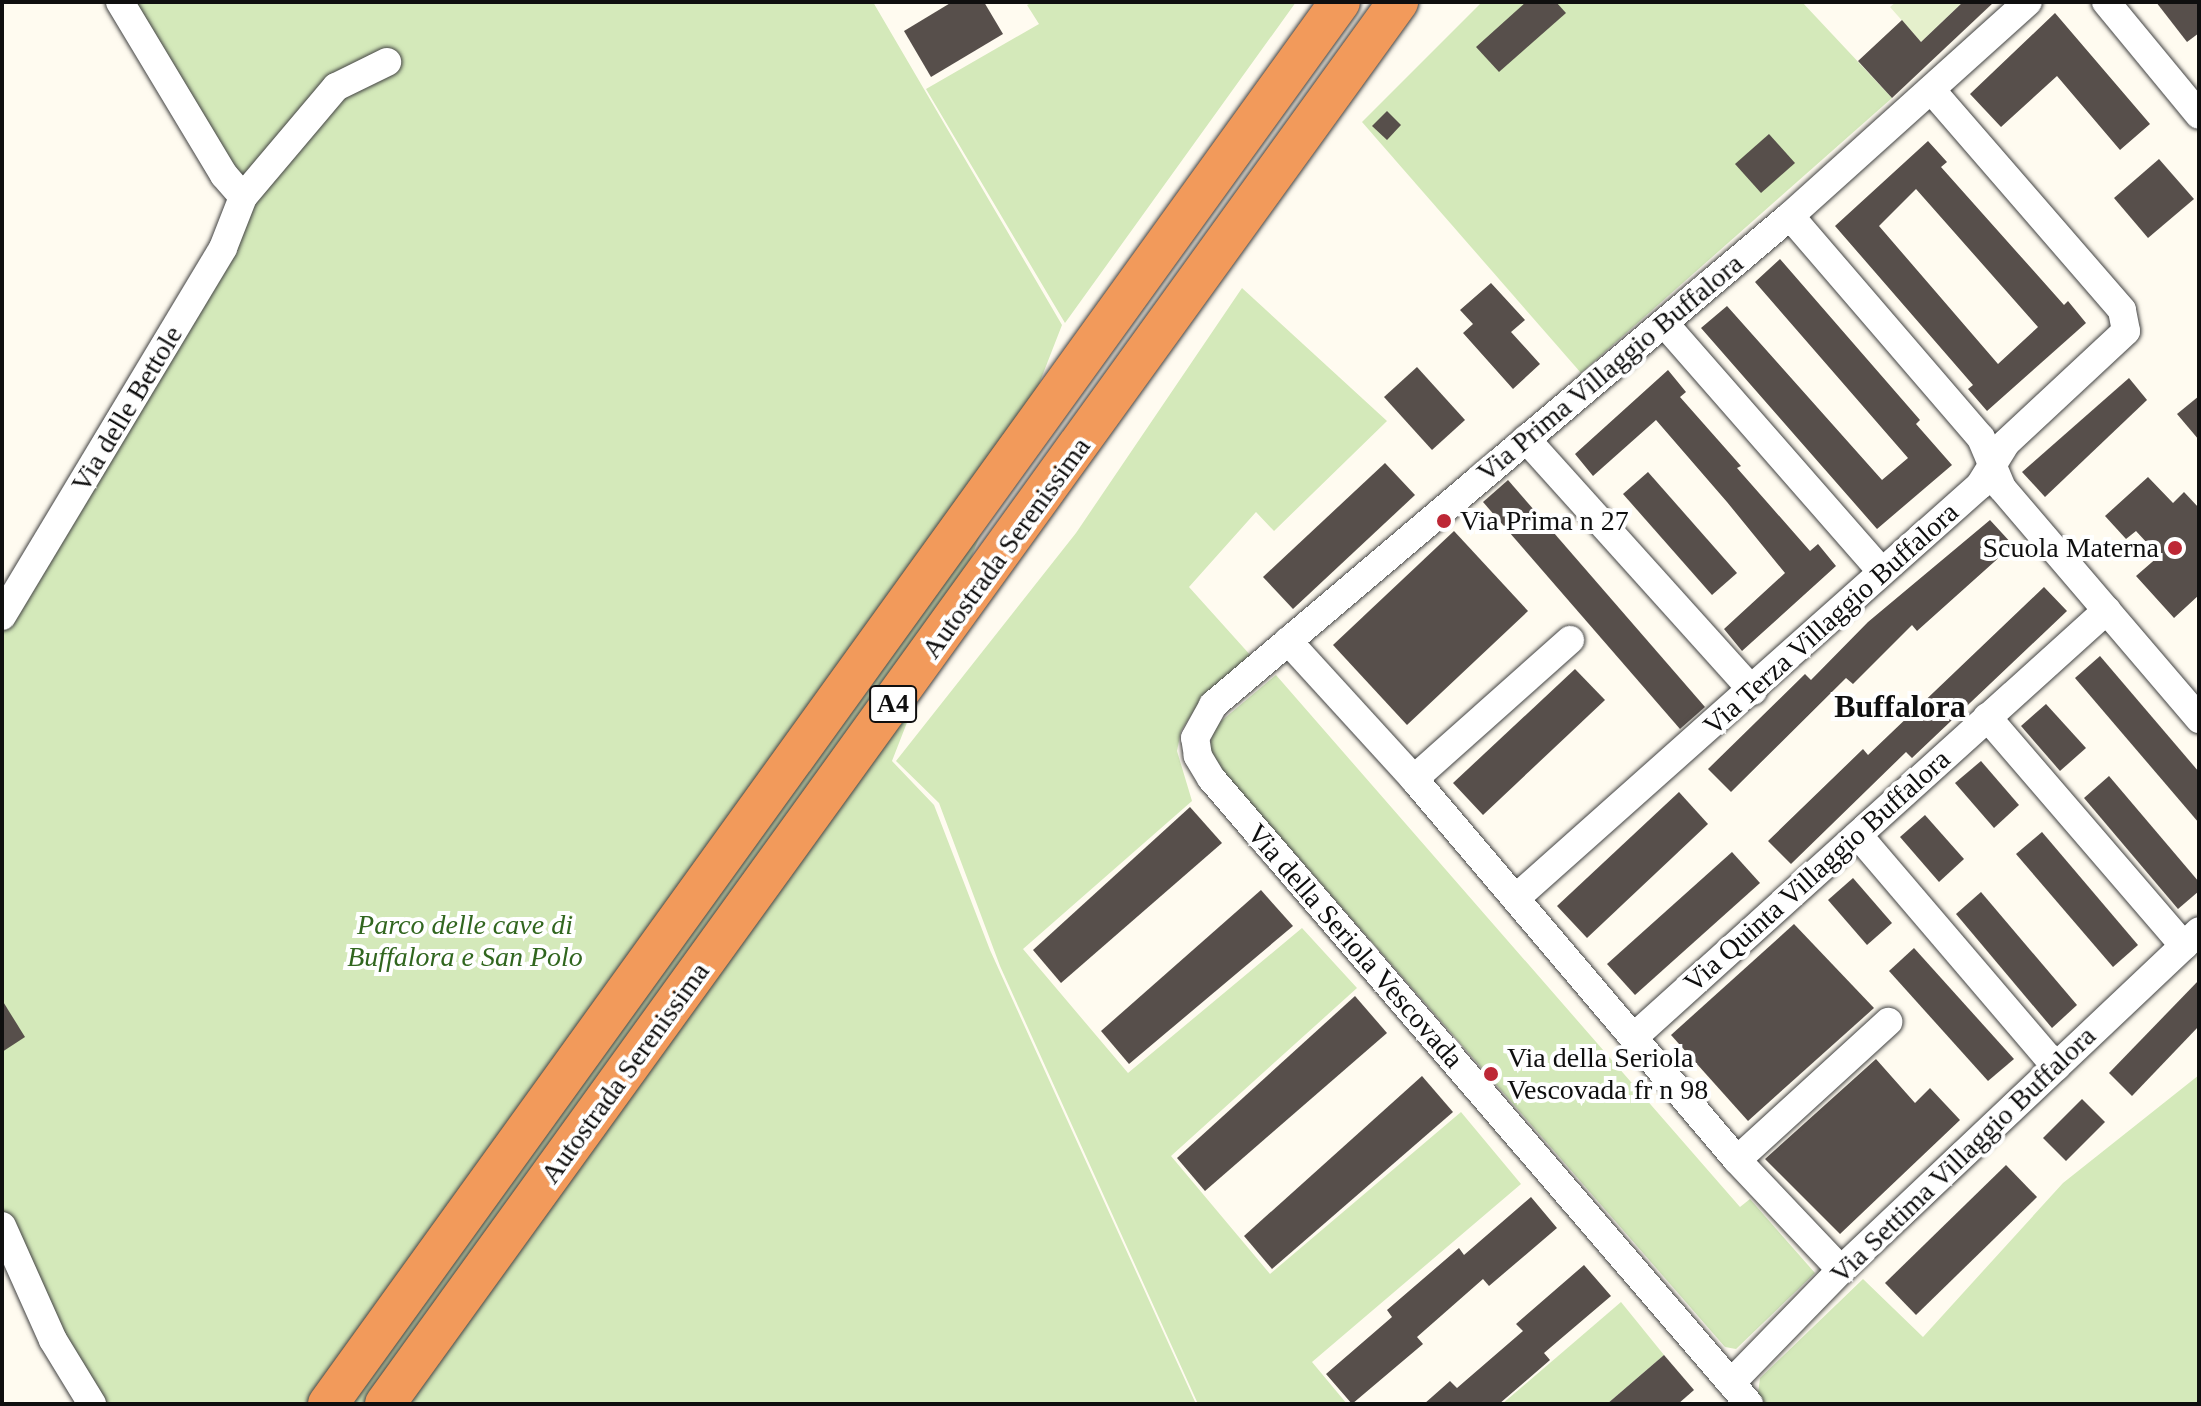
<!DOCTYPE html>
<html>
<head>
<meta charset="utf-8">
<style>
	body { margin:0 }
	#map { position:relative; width:2201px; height:1406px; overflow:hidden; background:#fffbf0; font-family:Georgia,serif }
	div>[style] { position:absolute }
	.green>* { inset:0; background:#d4e9ba }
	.pitch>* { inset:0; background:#e5f0cc }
	.building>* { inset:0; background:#574f4b }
	.roads { filter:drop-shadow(0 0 2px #424242) drop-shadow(0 0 2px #424242) }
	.minor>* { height:28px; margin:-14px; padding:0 14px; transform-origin:14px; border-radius:14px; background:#fff }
	.highway>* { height:40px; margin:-20px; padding:0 20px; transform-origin:20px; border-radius:20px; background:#f29a5b }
	.dots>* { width:22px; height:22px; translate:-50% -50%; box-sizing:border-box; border:4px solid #fff; border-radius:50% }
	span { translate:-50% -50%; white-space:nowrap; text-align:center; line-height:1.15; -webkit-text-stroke:8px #fff; paint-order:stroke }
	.shield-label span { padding:2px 6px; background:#fff; border:2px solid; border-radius:6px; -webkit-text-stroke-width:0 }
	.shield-label { font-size:26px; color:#0f0f0f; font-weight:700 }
	.street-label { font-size:28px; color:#0f0f0f }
	.poi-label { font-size:28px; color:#0f0f0f }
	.left { translate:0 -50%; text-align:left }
	.right { translate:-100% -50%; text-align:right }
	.park-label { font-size:28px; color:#31661f; font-style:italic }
	.quarter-label { font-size:32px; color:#0f0f0f; font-weight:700 }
	.frame { position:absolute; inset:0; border:4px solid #0f0f0f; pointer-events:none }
</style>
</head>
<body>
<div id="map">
	<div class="green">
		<div style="clip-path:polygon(126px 2px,873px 2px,1062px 325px,892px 761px,934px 805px,990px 950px,1196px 1404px,87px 1404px,2px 1214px,2px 629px,241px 217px)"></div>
		<div style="clip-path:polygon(1033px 2px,1296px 2px,1065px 323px,926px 89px,1039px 24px,1027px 5px)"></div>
		<div style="clip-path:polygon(1482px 2px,1802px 2px,1892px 98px,1581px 373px,1362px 122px)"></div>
		<div style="clip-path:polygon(1242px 288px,1387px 421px,1274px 531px,1256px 512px,1189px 587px,1252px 657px,1204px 695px,1181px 731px,1177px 751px,1192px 801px,1023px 949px,1128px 1073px,1302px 928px,1357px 988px,1171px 1156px,1270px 1274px,1461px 1112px,1521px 1184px,1312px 1362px,1347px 1404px,1198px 1404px,1000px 966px,939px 803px,896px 761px,1076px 533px)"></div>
		<div style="clip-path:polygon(1276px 675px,1740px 1207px,1750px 1199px,1815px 1273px,1736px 1349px,1725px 1347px,1209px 755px,1213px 728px)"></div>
		<div style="clip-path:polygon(2199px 1075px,2199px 1404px,1766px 1404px,1758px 1394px,1760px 1378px,1863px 1279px,1923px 1337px,2063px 1183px)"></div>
		<div style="clip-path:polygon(1621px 1302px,1664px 1355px,1607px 1404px,1502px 1404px)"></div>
	</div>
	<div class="pitch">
		<div style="clip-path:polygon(1896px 2px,1963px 2px,1921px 42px,1890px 7px)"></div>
	</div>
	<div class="building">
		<div style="clip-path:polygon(952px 2px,984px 2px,1003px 34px,931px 77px,904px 31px)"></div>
		<div style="clip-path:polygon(1526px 2px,1556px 2px,1566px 13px,1499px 72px,1476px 47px)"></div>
		<div style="clip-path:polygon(1963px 2px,1994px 2px,1892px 98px,1858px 61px,1902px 20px,1921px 42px)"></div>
		<div style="clip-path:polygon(2156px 2px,2199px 2px,2199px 33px,2187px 42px)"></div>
		<div style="clip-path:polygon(2055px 13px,2150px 124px,2120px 150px,2057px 76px,2001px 127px,1970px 94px)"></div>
		<div style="clip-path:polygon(1387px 111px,1401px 125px,1387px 140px,1372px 126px)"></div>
		<div style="clip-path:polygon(1769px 134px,1795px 163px,1761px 193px,1735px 164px)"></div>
		<div style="clip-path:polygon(evenodd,1928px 141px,1947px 162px,1941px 167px,2064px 305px,2068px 301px,2086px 323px,1987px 411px,1968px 389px,1973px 385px,1835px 226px,1928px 141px,1916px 189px,2038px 327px,1998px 364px,1879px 226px,1916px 189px)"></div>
		<div style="clip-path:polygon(2159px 159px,2194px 199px,2148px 238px,2114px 198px)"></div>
		<div style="clip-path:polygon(1780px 259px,1920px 420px,1916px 424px,1952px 465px,1877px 529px,1701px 328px,1727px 306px,1882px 480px,1908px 458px,1755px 282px)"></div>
		<div style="clip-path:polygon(1491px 283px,1525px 320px,1511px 332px,1540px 364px,1513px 389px,1463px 333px,1473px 324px,1460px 310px)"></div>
		<div style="clip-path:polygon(1417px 367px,1465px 420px,1432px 450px,1384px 397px)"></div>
		<div style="clip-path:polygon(1668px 370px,1686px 392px,1680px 397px,1741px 466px,1737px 468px,1810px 551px,1818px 544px,1836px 566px,1742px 651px,1724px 629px,1785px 573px,1727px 502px,1656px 420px,1593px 476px,1575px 454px)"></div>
		<div style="clip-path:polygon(2129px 378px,2147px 400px,2045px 497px,2022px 472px)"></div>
		<div style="clip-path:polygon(2199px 396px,2199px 440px,2177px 414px)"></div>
		<div style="clip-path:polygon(1385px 463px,1415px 495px,1293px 609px,1263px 577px)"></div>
		<div style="clip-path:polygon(1648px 472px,1737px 573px,1712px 595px,1623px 494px)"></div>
		<div style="clip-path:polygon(2148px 477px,2173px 503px,2184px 492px,2199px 508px,2199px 595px,2174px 618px,2136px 576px,2159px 556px,2136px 531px,2126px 539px,2105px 516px)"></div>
		<div style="clip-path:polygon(1508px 480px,1705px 707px,1680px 729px,1483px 502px)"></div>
		<div style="clip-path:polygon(1990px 520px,2013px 545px,1917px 631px,1912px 625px,1853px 684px,1846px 678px,1731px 792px,1708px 769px,1805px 674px,1811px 680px,1868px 622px)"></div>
		<div style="clip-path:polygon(1454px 531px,1528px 611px,1407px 725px,1333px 645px)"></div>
		<div style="clip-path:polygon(2044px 587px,2067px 611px,1912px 758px,1906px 752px,1791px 864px,1768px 841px,1863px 749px,1868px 755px)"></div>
		<div style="clip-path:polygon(2100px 656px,2199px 772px,2199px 823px,2075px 678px)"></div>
		<div style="clip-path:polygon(1575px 669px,1605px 700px,1483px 815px,1453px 783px)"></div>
		<div style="clip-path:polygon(2046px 704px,2086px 748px,2060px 771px,2021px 726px)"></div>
		<div style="clip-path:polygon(1981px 761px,2019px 805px,1994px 828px,1955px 783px)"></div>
		<div style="clip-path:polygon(2109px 776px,2199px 882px,2199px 891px,2178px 909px,2084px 798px)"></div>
		<div style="clip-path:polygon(1679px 792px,1708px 824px,1587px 938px,1557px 906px)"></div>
		<div style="clip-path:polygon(1190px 807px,1222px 843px,1061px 983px,1033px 950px)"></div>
		<div style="clip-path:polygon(1925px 815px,1964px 859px,1939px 882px,1900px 837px)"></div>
		<div style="clip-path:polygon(2042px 832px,2138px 945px,2113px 967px,2016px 854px)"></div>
		<div style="clip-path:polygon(1732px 852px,1760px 883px,1635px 995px,1607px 964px)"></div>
		<div style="clip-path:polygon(1853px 878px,1892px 923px,1867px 945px,1828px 900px)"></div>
		<div style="clip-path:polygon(1261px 890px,1293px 926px,1129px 1064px,1101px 1031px)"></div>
		<div style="clip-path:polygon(1981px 892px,2077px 1005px,2052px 1028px,1956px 914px)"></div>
		<div style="clip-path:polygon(1794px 924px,1874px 1008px,1748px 1121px,1671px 1035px)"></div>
		<div style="clip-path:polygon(1914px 948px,2014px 1059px,1988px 1081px,1889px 971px)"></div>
		<div style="clip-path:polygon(2199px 980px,2199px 1026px,2132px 1096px,2109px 1073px)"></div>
		<div style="clip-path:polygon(1355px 996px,1387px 1033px,1205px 1191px,1177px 1158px)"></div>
		<div style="clip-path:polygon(2px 1000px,25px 1037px,2px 1052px)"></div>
		<div style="clip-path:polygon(1876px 1059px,1915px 1103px,1930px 1088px,1960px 1120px,1840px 1234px,1765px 1159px)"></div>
		<div style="clip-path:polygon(1422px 1076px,1453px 1112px,1272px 1269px,1244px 1236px)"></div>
		<div style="clip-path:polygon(2082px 1099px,2105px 1122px,2066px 1161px,2043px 1138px)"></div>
		<div style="clip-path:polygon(2006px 1165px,2037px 1197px,1916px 1315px,1885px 1283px)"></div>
		<div style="clip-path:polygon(1531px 1197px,1557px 1228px,1489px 1286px,1483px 1279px,1417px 1337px,1423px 1344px,1352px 1404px,1326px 1374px,1392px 1317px,1387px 1310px,1459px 1248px,1464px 1255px)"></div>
		<div style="clip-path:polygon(1584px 1265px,1611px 1296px,1544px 1353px,1550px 1360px,1499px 1404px,1424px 1404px,1450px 1381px,1457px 1388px,1523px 1331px,1516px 1324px)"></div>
		<div style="clip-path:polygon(1664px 1355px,1694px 1390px,1678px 1404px,1607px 1404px)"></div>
	</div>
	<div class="roads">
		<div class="minor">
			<div style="left:120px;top:2px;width:202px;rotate:59deg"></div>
			<div style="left:224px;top:175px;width:29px;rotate:49deg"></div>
			<div style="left:2106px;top:2px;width:146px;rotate:50.5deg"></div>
			<div style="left:1790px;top:216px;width:293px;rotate:49.3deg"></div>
			<div style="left:1981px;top:438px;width:54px;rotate:67.2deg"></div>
			<div style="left:2002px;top:488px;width:304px;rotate:49.5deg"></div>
			<div style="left:1664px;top:323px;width:330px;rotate:48.8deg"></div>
			<div style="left:1526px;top:439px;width:339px;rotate:48deg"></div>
			<div style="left:2px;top:616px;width:429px;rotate:-59deg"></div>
			<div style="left:223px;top:248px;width:55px;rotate:-68.6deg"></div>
			<div style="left:243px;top:197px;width:144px;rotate:-49.8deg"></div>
			<div style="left:336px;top:87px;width:57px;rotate:-26.1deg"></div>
			<div style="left:1288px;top:641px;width:187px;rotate:47.6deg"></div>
			<div style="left:1414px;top:779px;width:499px;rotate:49.7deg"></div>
			<div style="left:1737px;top:1160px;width:151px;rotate:46.6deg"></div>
			<div style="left:1987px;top:717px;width:302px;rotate:49.3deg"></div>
			<div style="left:1414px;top:779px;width:209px;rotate:-41.7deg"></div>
			<div style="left:1858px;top:835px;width:305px;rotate:49.5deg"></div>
			<div style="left:1516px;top:898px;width:621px;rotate:-41.67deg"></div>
			<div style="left:1980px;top:485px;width:49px;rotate:-58.2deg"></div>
			<div style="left:2006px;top:443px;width:164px;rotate:-43deg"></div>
			<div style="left:2126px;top:331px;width:21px;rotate:-101deg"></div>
			<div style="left:2122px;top:310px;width:290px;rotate:-130.9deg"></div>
			<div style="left:1634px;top:1037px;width:637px;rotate:-42.07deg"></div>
			<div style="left:1737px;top:1160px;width:205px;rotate:-42.4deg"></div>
			<div style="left:2px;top:1226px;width:125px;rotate:65.9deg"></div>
			<div style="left:53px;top:1340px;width:75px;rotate:58.6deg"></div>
			<div style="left:1731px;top:1383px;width:158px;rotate:-45.8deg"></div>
			<div style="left:1841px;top:1270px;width:493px;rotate:-43.4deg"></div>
			<div style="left:1749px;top:1404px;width:825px;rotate:-130.68deg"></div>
			<div style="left:1211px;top:778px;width:26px;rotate:-121deg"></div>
			<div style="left:1198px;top:756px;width:18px;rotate:-99deg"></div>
			<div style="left:1195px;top:738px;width:38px;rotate:-61deg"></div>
			<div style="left:1213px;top:705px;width:756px;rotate:-40.28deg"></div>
			<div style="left:1790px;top:216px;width:320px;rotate:-42deg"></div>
		</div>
		<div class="highway">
			<div style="left:328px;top:1404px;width:1729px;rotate:-54.18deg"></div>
			<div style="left:385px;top:1404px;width:1730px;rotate:-54.15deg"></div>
		</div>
	</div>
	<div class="dots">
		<div style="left:1444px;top:521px;background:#bd2836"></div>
		<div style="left:2175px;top:548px;background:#bd2836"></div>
		<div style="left:1491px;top:1074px;background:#bd2836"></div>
	</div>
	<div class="shield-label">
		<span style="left:893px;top:704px">A4</span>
	</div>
	<div class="street-label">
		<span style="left:1610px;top:368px;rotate:-40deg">Via Prima Villaggio Buffalora</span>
		<span style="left:127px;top:409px;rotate:-59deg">Via delle Bettole</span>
		<span style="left:1006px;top:548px;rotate:-54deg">Autostrada Serenissima</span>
		<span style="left:1831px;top:619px;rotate:-42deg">Via Terza Villaggio Buffalora</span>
		<span style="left:1817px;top:871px;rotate:-42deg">Via Quinta Villaggio Buffalora</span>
		<span style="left:1355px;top:946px;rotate:49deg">Via della Seriola Vescovada</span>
		<span style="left:625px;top:1073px;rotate:-54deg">Autostrada Serenissima</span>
		<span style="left:1963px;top:1155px;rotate:-44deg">Via Settima Villaggio Buffalora</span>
	</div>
	<div class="poi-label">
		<span class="left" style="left:1460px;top:521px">Via Prima n 27</span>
		<span class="right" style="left:2159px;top:548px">Scuola Materna</span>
		<span class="left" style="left:1507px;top:1074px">Via della Seriola<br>Vescovada fr n 98</span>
	</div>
	<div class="park-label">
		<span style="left:465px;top:941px">Parco delle cave di<br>Buffalora e San Polo</span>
	</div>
	<div class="quarter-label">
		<span style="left:1900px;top:706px">Buffalora</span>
	</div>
	<div class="frame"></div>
</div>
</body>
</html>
